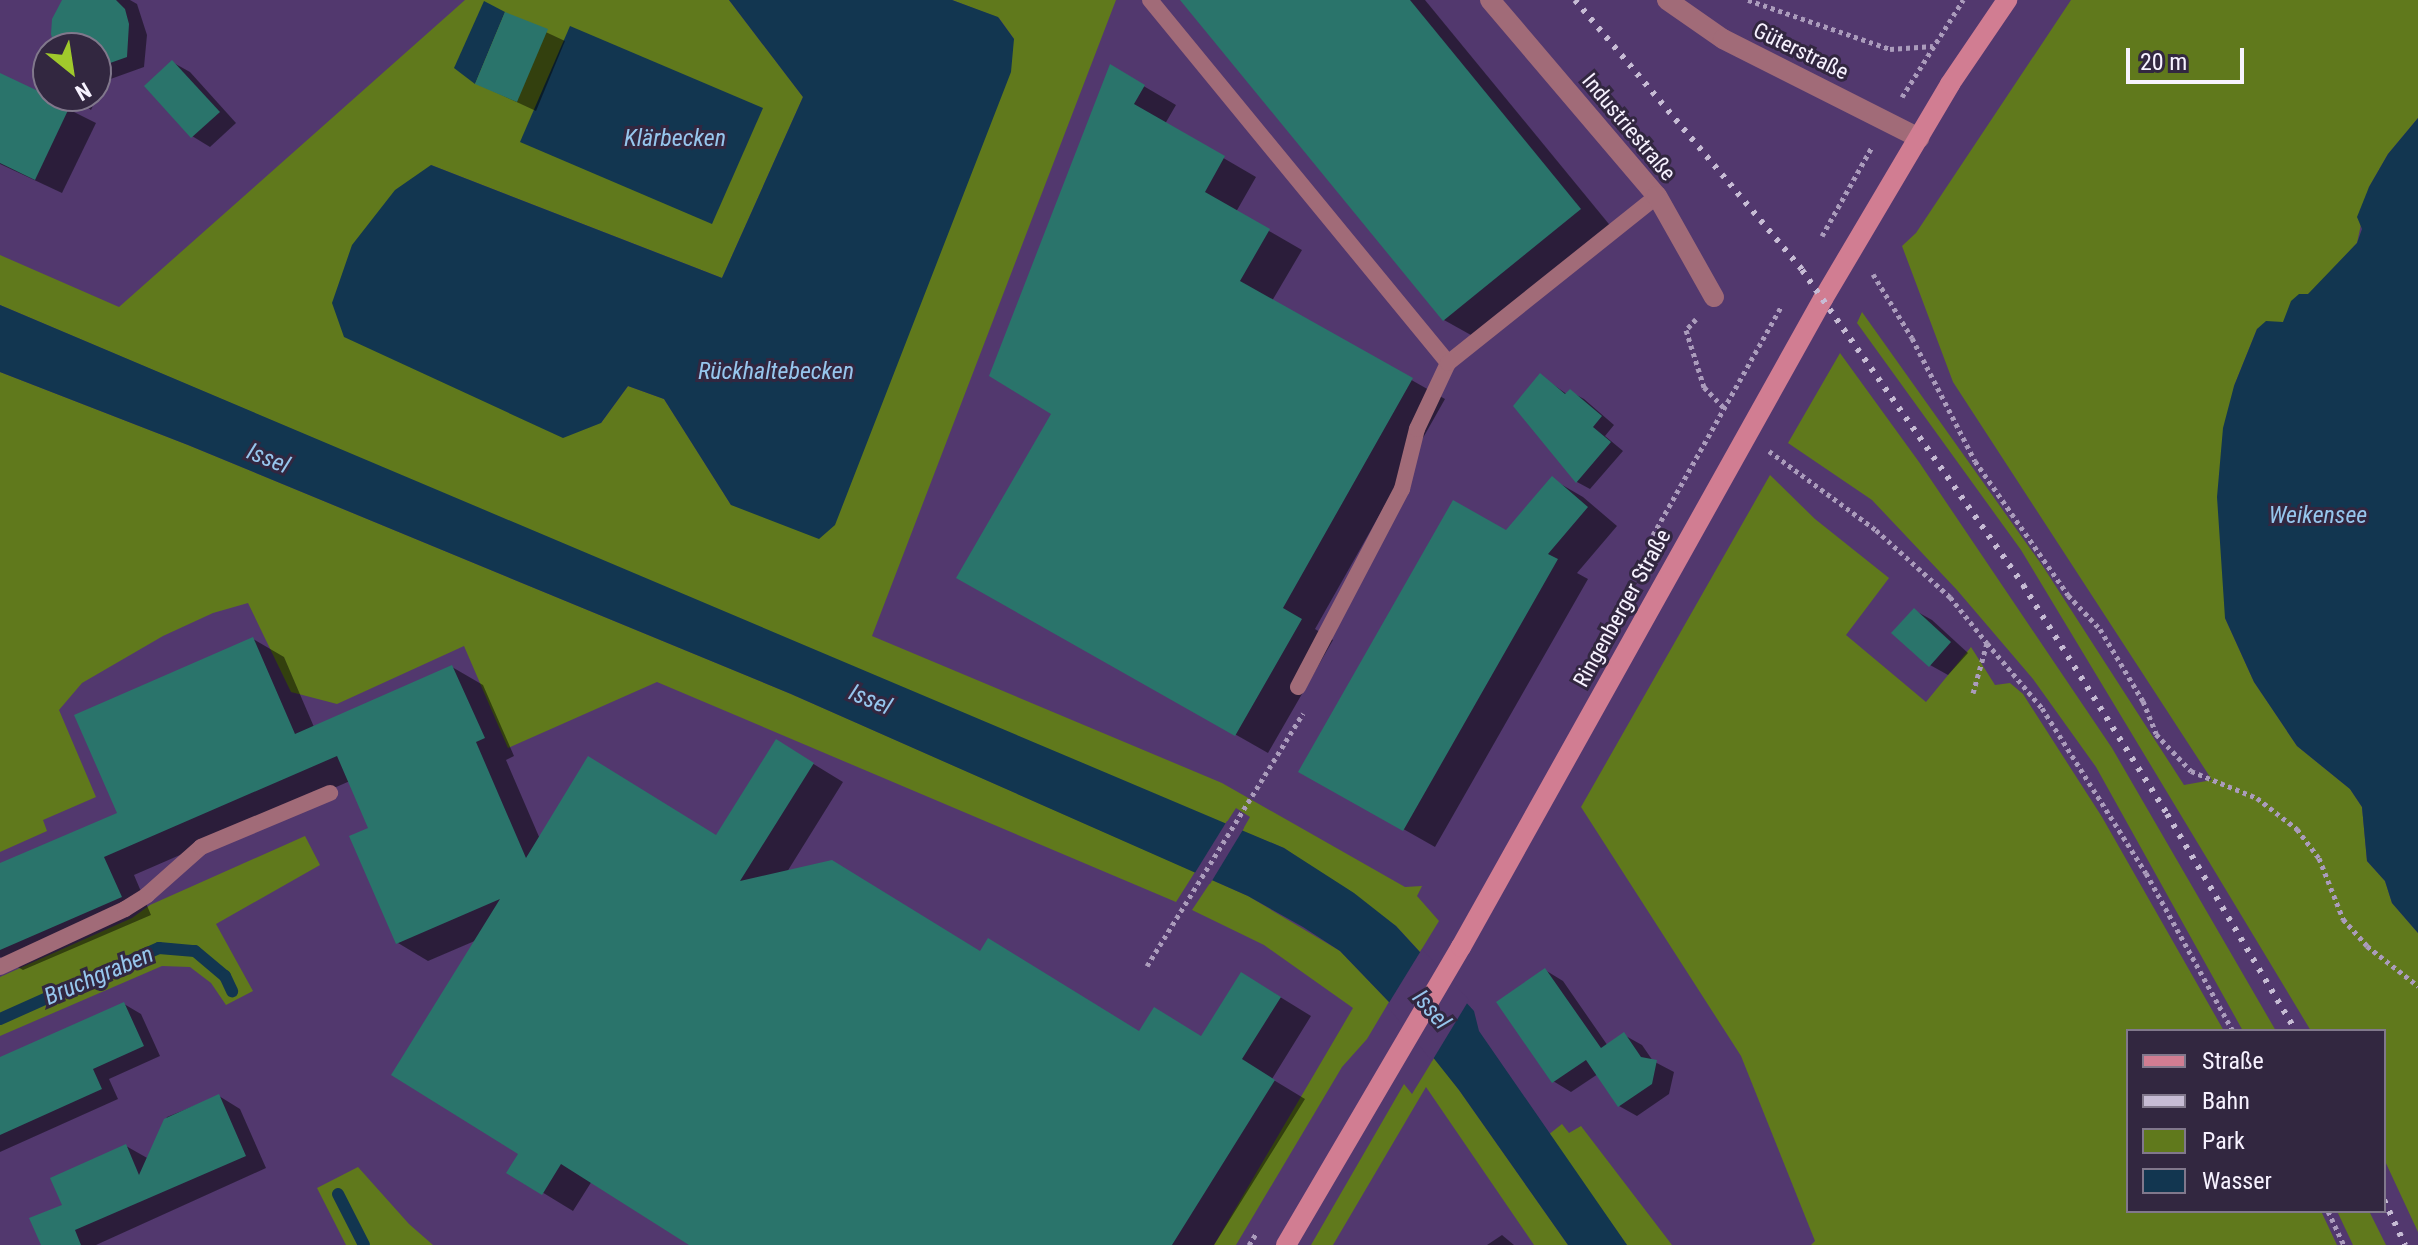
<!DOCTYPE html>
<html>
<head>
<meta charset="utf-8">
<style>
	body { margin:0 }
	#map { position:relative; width:2418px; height:1245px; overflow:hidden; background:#52386e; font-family:"Roboto Condensed",sans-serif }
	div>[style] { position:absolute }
	.green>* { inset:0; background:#60791c }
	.water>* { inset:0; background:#123650 }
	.pier>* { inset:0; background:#52386e }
	.shadow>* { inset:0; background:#0007 }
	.stream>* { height:12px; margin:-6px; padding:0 6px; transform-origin:6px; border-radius:6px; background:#123650 }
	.building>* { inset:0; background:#2a746b }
	.path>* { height:5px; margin-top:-2.5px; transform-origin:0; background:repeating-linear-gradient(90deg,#ab9cbc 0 4px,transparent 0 8px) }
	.service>* { height:16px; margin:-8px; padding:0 8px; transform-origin:8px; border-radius:8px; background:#a16b78 }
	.minor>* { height:20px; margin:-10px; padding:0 10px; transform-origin:10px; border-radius:10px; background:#a16b78 }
	.secondary>* { height:20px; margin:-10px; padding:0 10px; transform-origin:10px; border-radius:10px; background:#d17d92 }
	.rail>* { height:6px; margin-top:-3px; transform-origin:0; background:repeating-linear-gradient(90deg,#c7bcd5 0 4px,transparent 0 12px) }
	span { translate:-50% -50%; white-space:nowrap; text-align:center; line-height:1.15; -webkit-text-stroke:6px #322740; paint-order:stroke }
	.street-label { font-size:22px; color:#f7f2ff }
	.water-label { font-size:24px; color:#96c6ed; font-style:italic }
	.legend { position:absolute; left:2126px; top:1029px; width:260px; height:184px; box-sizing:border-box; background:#322740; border:2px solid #81788c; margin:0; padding:10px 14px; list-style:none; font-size:24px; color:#f7f2ff }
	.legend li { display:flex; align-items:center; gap:16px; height:40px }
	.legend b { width:40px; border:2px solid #81788c }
	.north { position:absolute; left:32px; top:32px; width:80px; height:80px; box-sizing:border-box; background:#322740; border:2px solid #81788c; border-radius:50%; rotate:150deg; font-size:22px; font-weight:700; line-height:32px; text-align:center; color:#f7f2ff }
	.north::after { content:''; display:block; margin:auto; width:28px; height:36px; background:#a0c92c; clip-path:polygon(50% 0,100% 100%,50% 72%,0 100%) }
	.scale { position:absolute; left:2126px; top:48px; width:118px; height:36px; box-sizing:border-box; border:4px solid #f7f2ff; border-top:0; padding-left:10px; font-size:24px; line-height:28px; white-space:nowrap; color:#f7f2ff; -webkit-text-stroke:6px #322740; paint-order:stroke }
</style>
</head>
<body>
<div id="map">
	<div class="green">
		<div style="clip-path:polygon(465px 0,729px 0,803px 97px,722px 278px,431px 165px,601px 423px,628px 386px,664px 399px,731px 505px,1014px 39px,999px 18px,952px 0,1116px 0,872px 636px,1222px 783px,1405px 887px,1422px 886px,1417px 896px,1439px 921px,1420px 952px,1396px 926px,1284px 848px,1242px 831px,1250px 817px,1236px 808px,1225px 825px,1204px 817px,0 305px,0 255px,119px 307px)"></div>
		<div style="clip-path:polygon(2071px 0,2418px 0,2418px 118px,2388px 154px,2369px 187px,2357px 243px,2283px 322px,2257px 329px,2234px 386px,2225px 618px,2254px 682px,2297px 746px,2350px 789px,2362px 807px,2367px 861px,2385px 881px,2392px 903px,2418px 933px,2418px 1232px,2384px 1159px,2384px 1031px,2311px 1031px,2021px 550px,1857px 323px,1862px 312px,2044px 568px,2184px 785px,2212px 780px,1953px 382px,1902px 246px,1916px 233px)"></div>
		<div style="clip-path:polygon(1840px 353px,1919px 462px,2112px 748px,2276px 1031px,2243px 1031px,2096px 767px,2033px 679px,1957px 590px,1872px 500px,1788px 443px)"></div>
		<div style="clip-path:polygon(0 372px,188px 445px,791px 694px,1195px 872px,1176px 902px,657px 682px,508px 748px,464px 646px,337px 704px,291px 692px,248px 603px,213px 613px,163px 636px,82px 683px,59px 710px,96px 797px,43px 820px,47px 831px,0 852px)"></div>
		<div style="clip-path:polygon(1770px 475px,1815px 519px,1889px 578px,1846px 635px,1926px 702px,1971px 647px,1995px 685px,2010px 683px,2023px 694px,2102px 817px,2224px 1031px,2128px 1031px,2128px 1211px,2321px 1211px,2337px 1245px,1811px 1245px,1815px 1241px,1741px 1056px,1581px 807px)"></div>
		<div style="clip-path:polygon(305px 836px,320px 865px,216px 924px,253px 991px,226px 1005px,211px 983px,190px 967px,162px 966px,0 1036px,0 977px,132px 918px,150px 905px)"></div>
		<div style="clip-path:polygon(1212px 880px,1248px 896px,1340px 951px,1389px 1002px,1367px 1039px,1342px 1067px,1236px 1245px,1214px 1245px,1353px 1008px,1264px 945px,1192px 910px)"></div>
		<div style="clip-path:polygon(1434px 1058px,1459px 1090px,1568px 1245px,1534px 1245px,1426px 1087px,1333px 1245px,1311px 1245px,1404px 1084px,1412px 1094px)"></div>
		<div style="clip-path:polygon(1562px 1124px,1569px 1133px,1581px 1126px,1672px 1245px,1627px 1245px,1548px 1135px)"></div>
		<div style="clip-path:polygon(358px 1167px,409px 1224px,433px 1245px,346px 1245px,317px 1188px)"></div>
		<div style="clip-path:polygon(2337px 1211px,2369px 1211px,2386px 1245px,2353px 1245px)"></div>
	</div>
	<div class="water">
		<div style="clip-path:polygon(729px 0,952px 0,998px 17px,1014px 39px,1011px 72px,835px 525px,819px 539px,731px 505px,664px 399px,628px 386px,601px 423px,563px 438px,344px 337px,332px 303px,352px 245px,395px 190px,431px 165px,722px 278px,803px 97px)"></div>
		<div style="clip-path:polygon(484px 1px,505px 12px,475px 84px,454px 68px)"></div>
		<div style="clip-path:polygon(570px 26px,763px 108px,712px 224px,520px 142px)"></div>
		<div style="clip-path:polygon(2418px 118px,2418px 933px,2392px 903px,2385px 881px,2367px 861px,2362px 807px,2350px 789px,2297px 746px,2254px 682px,2225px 618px,2217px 497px,2223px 428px,2234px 386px,2257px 329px,2266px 321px,2283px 322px,2291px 301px,2299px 294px,2308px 294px,2357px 243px,2362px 229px,2357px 217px,2369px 187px,2388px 154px)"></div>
		<div style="clip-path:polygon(0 305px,1284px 848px,1354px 893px,1396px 926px,1474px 1011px,1479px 1031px,1627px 1245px,1568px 1245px,1459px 1090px,1389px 1002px,1340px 951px,1303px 927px,1248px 896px,791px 694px,188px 445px,0 372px)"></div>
	</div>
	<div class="pier">
		<div style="clip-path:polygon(1227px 821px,1244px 828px,1210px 884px,1193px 876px)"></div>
		<div style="clip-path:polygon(1422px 949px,1469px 1000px,1432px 1061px,1387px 1006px)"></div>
	</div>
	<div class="shadow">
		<div style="clip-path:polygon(68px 0,130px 0,137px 4px,147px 35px,144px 67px,105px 81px,91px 110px,73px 96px,96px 96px,96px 48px,57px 48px)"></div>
		<div style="clip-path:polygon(1182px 0,1425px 0,1613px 229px,1478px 339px,1444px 320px)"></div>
		<div style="clip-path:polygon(507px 14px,565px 41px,536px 111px,478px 84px)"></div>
		<div style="clip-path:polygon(172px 62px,190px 72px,236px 123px,210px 147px,192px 136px)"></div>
		<div style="clip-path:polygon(1111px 67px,1176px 105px,1165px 124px,1256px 177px,1236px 212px,1302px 250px,1272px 301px,1445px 399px,1315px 629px,1333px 640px,1268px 753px,959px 577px,1053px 413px)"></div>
		<div style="clip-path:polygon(0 75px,96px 123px,62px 193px,0 164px)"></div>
		<div style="clip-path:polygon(1541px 376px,1568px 395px,1571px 392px,1584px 399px,1614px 425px,1605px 436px,1623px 451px,1590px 489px,1577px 482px)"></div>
		<div style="clip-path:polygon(1552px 479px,1583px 497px,1617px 526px,1577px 573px,1588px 579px,1435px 847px,1301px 771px)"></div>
		<div style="clip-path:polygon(1914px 610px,1932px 620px,1968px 653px,1948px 675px,1930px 665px)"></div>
		<div style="clip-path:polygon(253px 639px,284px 657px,314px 727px,452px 667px,483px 685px,514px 756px,506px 760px,540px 839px,717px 837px,807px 760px,843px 782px,787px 872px,981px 953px,1140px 1033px,1202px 1038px,1272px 992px,1311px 1016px,1272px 1079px,1305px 1099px,1214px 1245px,693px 1245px,592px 1181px,573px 1211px,509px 1172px,520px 1153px,477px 940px,428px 961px,398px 943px,371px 829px,350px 781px,134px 875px,151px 915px,23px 970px,0 957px,0 865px,119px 814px)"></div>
		<div style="clip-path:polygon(1545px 970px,1563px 981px,1608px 1046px,1624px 1035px,1642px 1045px,1653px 1061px,1674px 1072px,1669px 1094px,1637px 1116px,1619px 1106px,1598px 1074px,1571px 1092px,1553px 1081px)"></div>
		<div style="clip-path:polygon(124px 1004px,141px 1014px,160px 1056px,109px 1079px,118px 1099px,0 1152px,0 1059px)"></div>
		<div style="clip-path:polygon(219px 1096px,240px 1109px,266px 1168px,96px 1245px,43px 1245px,64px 1206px,126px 1146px,149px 1159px,167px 1117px)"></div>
		<div style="clip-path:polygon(1502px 1235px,1514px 1245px,1487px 1245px)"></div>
	</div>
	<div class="stream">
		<div style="left:0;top:1019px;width:174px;rotate:-24.1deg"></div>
		<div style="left:159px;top:948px;width:36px;rotate:5deg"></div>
		<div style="left:195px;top:951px;width:39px;rotate:40deg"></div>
		<div style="left:225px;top:976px;width:17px;rotate:65deg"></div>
		<div style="left:338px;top:1194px;width:57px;rotate:63deg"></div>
	</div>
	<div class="building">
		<div style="clip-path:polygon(62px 0,116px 0,125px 9px,129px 24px,127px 57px,96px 68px,96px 48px,55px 48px,51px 34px,52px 19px)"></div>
		<div style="clip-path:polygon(1180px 0,1410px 0,1581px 209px,1443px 321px)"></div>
		<div style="clip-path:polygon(505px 12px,548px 29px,517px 102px,475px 84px)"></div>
		<div style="clip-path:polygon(172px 60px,220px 112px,191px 138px,144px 86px)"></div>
		<div style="clip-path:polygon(1110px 64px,1145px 85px,1134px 104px,1225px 156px,1205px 192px,1270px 229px,1240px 281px,1413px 378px,1283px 608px,1302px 619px,1235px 736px,956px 578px,1051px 414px,989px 376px)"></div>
		<div style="clip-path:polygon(0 73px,70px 106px,35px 180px,0 163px)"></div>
		<div style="clip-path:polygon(1540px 373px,1565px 394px,1570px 389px,1602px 416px,1593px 427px,1611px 442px,1576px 483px,1513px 406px)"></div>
		<div style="clip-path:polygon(1552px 476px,1588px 507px,1548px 554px,1558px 559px,1403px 831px,1298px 772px,1453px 500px,1506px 530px)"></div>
		<div style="clip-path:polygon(1914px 608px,1951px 642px,1929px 667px,1891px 633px)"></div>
		<div style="clip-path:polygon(253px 637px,295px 734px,452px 665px,485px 738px,476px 742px,526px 858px,588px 756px,716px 835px,776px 739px,814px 763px,740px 881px,832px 860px,980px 951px,988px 938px,1139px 1031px,1154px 1007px,1201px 1036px,1241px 972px,1281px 997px,1242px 1059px,1275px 1080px,1172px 1245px,689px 1245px,561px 1164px,542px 1195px,506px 1173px,518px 1154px,391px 1075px,500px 899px,396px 944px,349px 836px,368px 828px,337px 756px,104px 857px,122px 897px,0 950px,0 863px,117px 813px,74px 715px)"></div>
		<div style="clip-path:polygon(1545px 968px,1601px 1048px,1624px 1032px,1641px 1057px,1657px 1060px,1652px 1084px,1618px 1107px,1586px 1060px,1552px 1083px,1496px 1002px)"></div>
		<div style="clip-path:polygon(124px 1002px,144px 1046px,93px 1069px,102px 1089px,0 1135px,0 1057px)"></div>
		<div style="clip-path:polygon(219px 1094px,246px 1156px,75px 1230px,81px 1245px,41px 1245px,29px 1218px,62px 1205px,50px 1178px,126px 1144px,139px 1175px,164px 1119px)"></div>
	</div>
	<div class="path">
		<div style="left:1748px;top:0;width:150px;rotate:19deg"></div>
		<div style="left:1890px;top:49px;width:43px;rotate:-4deg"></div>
		<div style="left:1902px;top:97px;width:115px;rotate:-57.8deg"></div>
		<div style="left:1822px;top:236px;width:102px;rotate:-60.7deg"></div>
		<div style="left:1873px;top:274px;width:75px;rotate:58.6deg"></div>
		<div style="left:1912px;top:338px;width:138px;rotate:62.9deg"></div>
		<div style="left:1975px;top:461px;width:163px;rotate:55.2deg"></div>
		<div style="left:2068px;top:595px;width:47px;rotate:46.7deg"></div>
		<div style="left:2100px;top:629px;width:84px;rotate:59.2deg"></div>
		<div style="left:2143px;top:701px;width:35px;rotate:68deg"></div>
		<div style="left:2156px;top:734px;width:51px;rotate:46.6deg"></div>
		<div style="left:2191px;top:771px;width:71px;rotate:22.2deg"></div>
		<div style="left:2257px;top:798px;width:51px;rotate:37.8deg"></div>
		<div style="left:2297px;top:829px;width:36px;rotate:53deg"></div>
		<div style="left:2319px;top:858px;width:66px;rotate:68.5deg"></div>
		<div style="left:2343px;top:919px;width:36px;rotate:48deg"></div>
		<div style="left:2367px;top:946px;width:65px;rotate:38.1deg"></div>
		<div style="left:1696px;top:319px;width:15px;rotate:132deg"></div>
		<div style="left:1686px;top:330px;width:60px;rotate:72.5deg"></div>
		<div style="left:1704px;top:387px;width:28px;rotate:46deg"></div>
		<div style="left:1769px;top:451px;width:133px;rotate:36.4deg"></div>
		<div style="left:1876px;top:530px;width:100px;rotate:42.2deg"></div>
		<div style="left:1950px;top:597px;width:59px;rotate:51.2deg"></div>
		<div style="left:1987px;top:643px;width:52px;rotate:105.6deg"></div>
		<div style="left:1653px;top:535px;width:261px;rotate:-60.7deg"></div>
		<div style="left:1987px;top:643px;width:85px;rotate:49.8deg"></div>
		<div style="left:2042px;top:708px;width:195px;rotate:57.8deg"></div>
		<div style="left:2146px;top:873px;width:180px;rotate:61.2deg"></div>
		<div style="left:1147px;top:966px;width:297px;rotate:-58.3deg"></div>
		<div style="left:2328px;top:1211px;width:38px;rotate:65deg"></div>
		<div style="left:1249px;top:1245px;width:15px;rotate:-58deg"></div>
	</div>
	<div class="service">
		<div style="left:1150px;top:0;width:470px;rotate:50.6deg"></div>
		<div style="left:1298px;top:687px;width:224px;rotate:-62.3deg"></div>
		<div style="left:1402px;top:489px;width:62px;rotate:-76deg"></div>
		<div style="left:1417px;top:429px;width:73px;rotate:-64.8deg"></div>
		<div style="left:1448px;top:363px;width:268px;rotate:-38.6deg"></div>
		<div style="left:0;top:967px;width:138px;rotate:-24.9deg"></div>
		<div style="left:125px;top:909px;width:26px;rotate:-32deg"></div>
		<div style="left:147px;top:895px;width:72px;rotate:-41.6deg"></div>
		<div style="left:201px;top:847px;width:140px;rotate:-22.7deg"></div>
	</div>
	<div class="minor">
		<div style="left:1490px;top:0;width:257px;rotate:49.6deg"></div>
		<div style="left:1657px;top:196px;width:116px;rotate:60.6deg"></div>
		<div style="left:1667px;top:0;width:68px;rotate:34.9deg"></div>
		<div style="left:1723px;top:39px;width:220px;rotate:26.8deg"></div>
	</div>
	<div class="secondary">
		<div style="left:1286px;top:1245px;width:346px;rotate:-59.6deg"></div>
		<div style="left:1461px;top:947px;width:742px;rotate:-60.81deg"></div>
		<div style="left:1823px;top:299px;width:250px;rotate:-59.4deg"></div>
		<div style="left:1950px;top:84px;width:102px;rotate:-55.8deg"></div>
	</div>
	<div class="rail">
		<div style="left:1575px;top:0;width:353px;rotate:49.9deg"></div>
		<div style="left:1802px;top:270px;width:385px;rotate:54.9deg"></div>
		<div style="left:2023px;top:585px;width:271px;rotate:57.8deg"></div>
		<div style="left:2167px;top:814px;width:252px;rotate:59.3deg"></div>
		<div style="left:2384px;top:1200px;width:50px;rotate:65deg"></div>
	</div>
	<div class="street-label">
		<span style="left:1801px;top:51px;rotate:26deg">Güterstraße</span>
		<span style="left:1629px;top:127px;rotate:50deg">Industriestraße</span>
		<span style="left:1622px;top:608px;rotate:-61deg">Ringenberger Straße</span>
	</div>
	<div class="water-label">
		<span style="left:675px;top:139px">Klärbecken</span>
		<span style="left:776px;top:372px">Rückhaltebecken</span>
		<span style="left:268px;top:459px;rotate:22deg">Issel</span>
		<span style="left:2318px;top:516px">Weikensee</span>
		<span style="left:870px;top:700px;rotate:23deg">Issel</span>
		<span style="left:99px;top:976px;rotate:-23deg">Bruchgraben</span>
		<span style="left:1431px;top:1010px;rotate:49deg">Issel</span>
	</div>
	<ul class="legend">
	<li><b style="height:10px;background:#d17d92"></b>Straße</li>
	<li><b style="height:10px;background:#c7bcd5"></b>Bahn</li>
	<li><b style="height:22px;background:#60791c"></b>Park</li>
	<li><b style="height:22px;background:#123650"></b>Wasser</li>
	</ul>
	<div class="north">N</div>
	<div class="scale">20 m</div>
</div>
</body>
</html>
